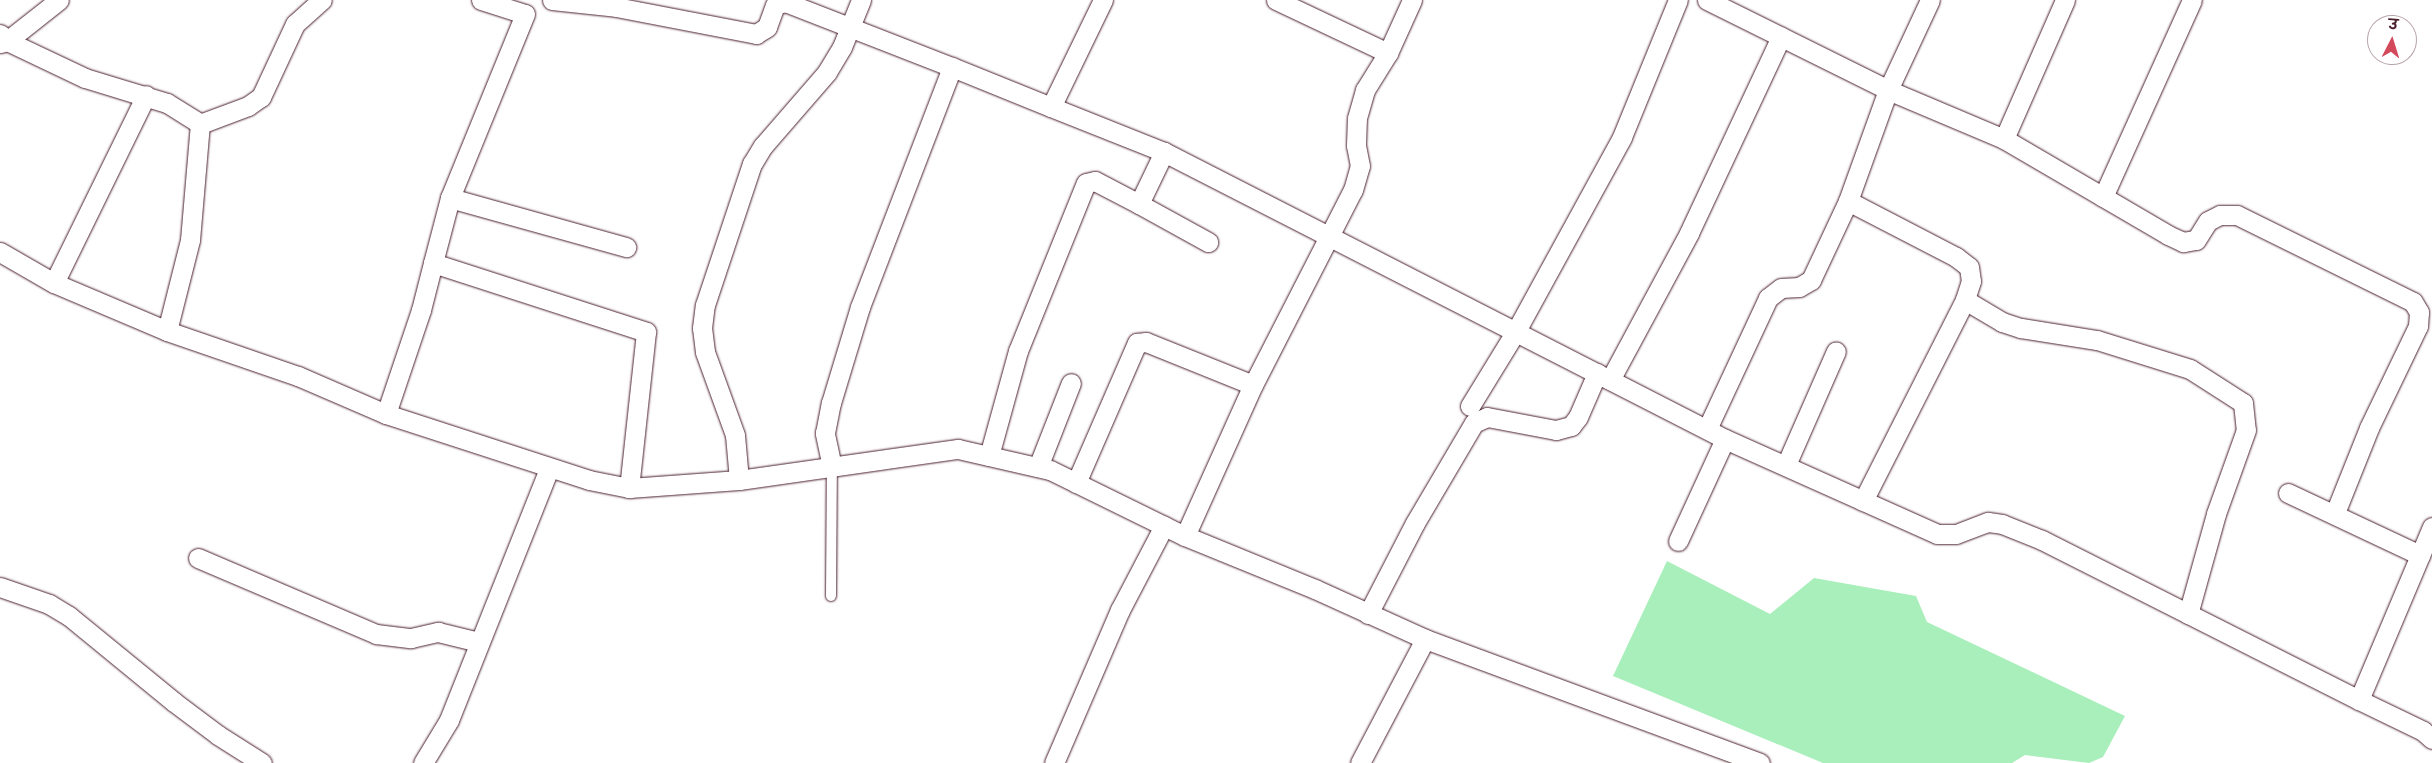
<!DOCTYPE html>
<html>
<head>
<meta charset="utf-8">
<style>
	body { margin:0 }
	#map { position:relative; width:2432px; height:763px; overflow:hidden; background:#fff; font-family:"Indie Flower","Playpen Sans Deva",sans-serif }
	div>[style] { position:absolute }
	.green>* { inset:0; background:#a9efbb }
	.roads { filter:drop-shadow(0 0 1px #4a1f2b) drop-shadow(0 0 1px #4a1f2b) }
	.lane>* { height:10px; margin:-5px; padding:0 5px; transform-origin:5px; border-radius:5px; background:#fff }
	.street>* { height:19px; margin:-9.5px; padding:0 9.5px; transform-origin:9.5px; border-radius:9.5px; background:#fff }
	span { translate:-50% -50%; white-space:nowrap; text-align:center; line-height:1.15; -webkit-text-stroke:4px #fff; paint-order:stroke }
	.north { position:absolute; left:2367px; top:15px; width:50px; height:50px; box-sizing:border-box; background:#fff; border:1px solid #b7a5aa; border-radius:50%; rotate:5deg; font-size:14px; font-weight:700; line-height:20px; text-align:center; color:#4a1f2b }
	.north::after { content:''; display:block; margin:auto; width:18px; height:22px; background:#d1495b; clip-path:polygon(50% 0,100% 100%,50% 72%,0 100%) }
</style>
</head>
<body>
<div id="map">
	<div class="green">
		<div style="clip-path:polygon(1667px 561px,1770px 614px,1814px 578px,1916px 596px,1927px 622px,2125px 716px,2103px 757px,2089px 763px,2025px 755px,2012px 763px,1823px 763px,1613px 676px)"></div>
	</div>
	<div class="roads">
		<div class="lane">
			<div style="left:831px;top:596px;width:129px;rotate:-89.6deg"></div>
		</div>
		<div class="street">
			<div style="left:481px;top:0;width:46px;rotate:17.7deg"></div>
			<div style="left:525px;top:14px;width:199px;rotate:112.2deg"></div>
			<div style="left:450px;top:198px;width:183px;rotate:15.6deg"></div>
			<div style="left:552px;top:0;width:64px;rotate:6.2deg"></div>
			<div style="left:616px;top:7px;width:143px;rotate:10.9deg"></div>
			<div style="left:756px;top:34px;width:13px;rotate:-32deg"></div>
			<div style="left:767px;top:27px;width:23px;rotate:-70deg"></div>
			<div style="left:775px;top:5px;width:10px;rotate:-17deg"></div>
			<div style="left:785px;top:2px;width:179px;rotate:21.3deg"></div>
			<div style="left:1276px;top:0;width:124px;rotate:25.3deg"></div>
			<div style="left:1388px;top:53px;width:58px;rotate:-65.6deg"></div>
			<div style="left:1707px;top:0;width:202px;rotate:26.4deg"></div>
			<div style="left:1888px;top:90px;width:99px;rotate:-65deg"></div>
			<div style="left:0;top:34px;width:10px;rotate:45deg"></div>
			<div style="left:7px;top:41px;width:66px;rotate:-38.3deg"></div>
			<div style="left:0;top:43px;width:7px;rotate:-16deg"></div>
			<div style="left:7px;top:41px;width:86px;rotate:25.4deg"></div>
			<div style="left:85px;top:78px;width:86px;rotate:17deg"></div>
			<div style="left:167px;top:103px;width:39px;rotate:32deg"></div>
			<div style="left:200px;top:124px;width:51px;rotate:-20.6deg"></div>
			<div style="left:248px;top:106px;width:16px;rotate:-35deg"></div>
			<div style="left:261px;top:97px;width:81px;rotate:-65deg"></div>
			<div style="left:295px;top:24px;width:36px;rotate:-42deg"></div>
			<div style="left:2004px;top:139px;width:190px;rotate:30.3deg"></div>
			<div style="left:2168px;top:235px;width:17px;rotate:25deg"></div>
			<div style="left:2183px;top:242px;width:13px;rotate:-9deg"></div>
			<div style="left:2196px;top:240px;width:22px;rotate:-58deg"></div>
			<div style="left:2208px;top:221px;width:13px;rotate:-27deg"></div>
			<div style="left:2220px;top:215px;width:17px"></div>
			<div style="left:2237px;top:215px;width:196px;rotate:26.3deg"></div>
			<div style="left:2413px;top:302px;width:12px;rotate:59deg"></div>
			<div style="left:2419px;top:312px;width:14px;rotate:94deg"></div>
			<div style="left:2418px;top:326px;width:113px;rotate:115.7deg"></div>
			<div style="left:2369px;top:428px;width:92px;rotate:111.8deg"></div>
			<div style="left:1164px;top:152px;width:630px;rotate:27.09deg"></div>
			<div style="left:1725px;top:439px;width:232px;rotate:24.1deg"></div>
			<div style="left:1937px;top:534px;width:19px"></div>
			<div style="left:1956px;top:534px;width:34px;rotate:-21deg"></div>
			<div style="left:1988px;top:522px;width:14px;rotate:8deg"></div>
			<div style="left:2002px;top:524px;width:43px;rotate:21.8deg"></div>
			<div style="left:2042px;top:540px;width:355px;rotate:26.8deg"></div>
			<div style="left:2103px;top:197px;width:216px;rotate:-65.7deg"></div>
			<div style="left:450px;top:198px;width:67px;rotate:104.7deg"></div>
			<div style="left:433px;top:263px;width:224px;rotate:17.9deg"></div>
			<div style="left:646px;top:332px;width:157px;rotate:96.2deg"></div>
			<div style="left:1848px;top:201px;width:122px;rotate:27.4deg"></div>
			<div style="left:1956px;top:257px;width:16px;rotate:38deg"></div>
			<div style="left:1969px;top:267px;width:14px;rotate:82deg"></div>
			<div style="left:1971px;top:281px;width:20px;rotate:108deg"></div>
			<div style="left:1965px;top:300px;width:43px;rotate:30.7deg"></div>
			<div style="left:2002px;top:322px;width:20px;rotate:18deg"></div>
			<div style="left:2021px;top:328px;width:77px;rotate:9deg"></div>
			<div style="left:2097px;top:340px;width:97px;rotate:17.3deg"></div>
			<div style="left:2190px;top:369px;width:63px;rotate:32.7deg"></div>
			<div style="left:2243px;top:403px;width:27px;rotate:84deg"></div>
			<div style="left:2246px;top:430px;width:89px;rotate:109.7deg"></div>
			<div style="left:2216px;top:514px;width:104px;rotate:105.6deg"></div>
			<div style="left:1139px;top:204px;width:79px;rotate:28.8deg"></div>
			<div style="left:0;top:252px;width:62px;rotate:29.9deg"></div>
			<div style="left:54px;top:283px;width:123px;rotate:23deg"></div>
			<div style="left:167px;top:331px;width:139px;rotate:19deg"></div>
			<div style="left:298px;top:376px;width:96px;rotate:23.4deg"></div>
			<div style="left:386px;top:414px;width:213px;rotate:18deg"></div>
			<div style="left:589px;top:480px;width:41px;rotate:11.3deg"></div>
			<div style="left:629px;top:488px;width:110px;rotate:-4.2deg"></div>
			<div style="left:739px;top:480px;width:221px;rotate:-8.1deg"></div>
			<div style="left:958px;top:449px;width:94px;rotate:12.9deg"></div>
			<div style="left:1050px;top:470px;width:150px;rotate:26.1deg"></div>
			<div style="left:1185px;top:536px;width:140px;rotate:22.2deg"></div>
			<div style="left:1315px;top:589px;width:121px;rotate:24.4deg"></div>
			<div style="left:1425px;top:639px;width:357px;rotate:20.3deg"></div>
			<div style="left:54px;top:283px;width:209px;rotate:-63.9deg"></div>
			<div style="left:167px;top:331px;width:94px;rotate:-75.8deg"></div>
			<div style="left:190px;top:240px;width:116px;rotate:-85.1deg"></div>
			<div style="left:1610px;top:380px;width:167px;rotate:-61.7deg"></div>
			<div style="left:1689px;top:233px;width:217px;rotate:-64.9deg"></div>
			<div style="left:1470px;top:406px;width:88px;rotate:-58.5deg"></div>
			<div style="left:1516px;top:331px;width:221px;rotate:-61.3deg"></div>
			<div style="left:1622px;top:137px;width:148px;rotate:-67.8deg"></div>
			<div style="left:386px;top:414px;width:110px;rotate:-71.4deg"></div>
			<div style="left:421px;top:310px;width:49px;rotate:-75.7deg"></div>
			<div style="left:1707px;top:429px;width:145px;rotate:-65deg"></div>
			<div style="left:1768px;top:298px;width:16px;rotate:-38deg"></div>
			<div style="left:1781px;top:288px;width:18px;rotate:-3deg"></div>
			<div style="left:1799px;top:287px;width:14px;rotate:-30deg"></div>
			<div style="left:1811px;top:280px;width:87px;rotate:-64.9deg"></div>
			<div style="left:1848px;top:201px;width:118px;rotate:-70.2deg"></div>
			<div style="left:1888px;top:90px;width:126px;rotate:22.9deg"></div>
			<div style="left:2004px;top:139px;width:152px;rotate:-66.3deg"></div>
			<div style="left:989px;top:456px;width:109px;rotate:-74.6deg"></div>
			<div style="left:1018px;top:351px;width:181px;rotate:-68deg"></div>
			<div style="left:1086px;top:183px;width:9px;rotate:-13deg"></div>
			<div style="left:1095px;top:181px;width:50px;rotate:27.6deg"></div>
			<div style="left:1139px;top:204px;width:58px;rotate:-64.3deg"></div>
			<div style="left:1164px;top:152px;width:122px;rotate:-158.3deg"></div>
			<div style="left:1786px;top:465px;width:124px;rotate:-66.3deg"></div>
			<div style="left:832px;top:467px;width:35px;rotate:-102deg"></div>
			<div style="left:825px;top:433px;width:31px;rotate:-79deg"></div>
			<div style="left:831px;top:403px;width:100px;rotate:-73.2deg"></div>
			<div style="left:860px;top:307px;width:257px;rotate:-69deg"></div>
			<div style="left:952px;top:67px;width:107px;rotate:22deg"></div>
			<div style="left:1051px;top:107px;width:119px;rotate:-64.1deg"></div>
			<div style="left:1038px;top:467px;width:90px;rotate:-68.6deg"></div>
			<div style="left:739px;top:480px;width:45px;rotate:-95.1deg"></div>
			<div style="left:735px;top:435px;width:88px;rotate:-109.9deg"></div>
			<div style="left:705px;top:352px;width:24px;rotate:-97deg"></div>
			<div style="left:702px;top:328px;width:23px;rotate:-83deg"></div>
			<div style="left:705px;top:305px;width:149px;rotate:-71.6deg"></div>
			<div style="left:752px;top:164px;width:21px;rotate:-59deg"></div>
			<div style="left:763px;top:146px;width:98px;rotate:-49.1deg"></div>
			<div style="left:827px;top:72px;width:29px;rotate:-59deg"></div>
			<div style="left:842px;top:47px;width:51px;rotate:-68deg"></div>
			<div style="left:1076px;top:483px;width:153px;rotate:-66.5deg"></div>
			<div style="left:1137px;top:343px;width:9px;rotate:-6deg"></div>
			<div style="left:1146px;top:342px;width:115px;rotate:21.9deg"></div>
			<div style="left:2288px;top:493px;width:146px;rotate:25.2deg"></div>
			<div style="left:1863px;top:501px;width:225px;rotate:-63.1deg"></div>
			<div style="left:2432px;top:527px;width:188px;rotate:112.9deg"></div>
			<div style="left:2359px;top:700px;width:71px;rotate:25.8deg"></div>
			<div style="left:2423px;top:731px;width:12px;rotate:42deg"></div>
			<div style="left:1185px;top:536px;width:166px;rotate:-65.8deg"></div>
			<div style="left:1253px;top:385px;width:219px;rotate:-62.9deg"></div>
			<div style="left:1353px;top:190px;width:25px;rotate:-74deg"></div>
			<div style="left:1360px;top:166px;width:21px;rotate:-101deg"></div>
			<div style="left:1356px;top:145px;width:27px;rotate:-88deg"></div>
			<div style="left:1357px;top:118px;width:29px;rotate:-74deg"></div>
			<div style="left:1365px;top:90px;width:44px;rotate:-58.1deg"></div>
			<div style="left:1678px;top:541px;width:112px;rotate:-65.3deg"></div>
			<div style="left:198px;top:558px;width:194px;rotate:23.1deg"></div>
			<div style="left:376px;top:634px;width:35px;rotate:7deg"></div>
			<div style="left:411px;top:638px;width:28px;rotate:-13deg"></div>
			<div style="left:438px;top:632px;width:42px;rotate:13.7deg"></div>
			<div style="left:0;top:587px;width:52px;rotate:19.1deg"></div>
			<div style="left:49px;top:604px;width:23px;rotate:31deg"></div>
			<div style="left:69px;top:616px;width:136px;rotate:39.3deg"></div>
			<div style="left:174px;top:702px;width:55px;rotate:36.9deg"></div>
			<div style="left:218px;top:735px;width:52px;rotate:32.5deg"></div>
			<div style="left:1368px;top:614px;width:102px;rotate:-62.7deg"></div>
			<div style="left:1415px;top:523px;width:116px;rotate:-59.5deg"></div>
			<div style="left:1474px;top:423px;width:14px;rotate:-25deg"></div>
			<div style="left:1487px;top:417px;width:70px;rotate:10.7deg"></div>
			<div style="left:1556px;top:430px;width:16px;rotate:-15deg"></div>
			<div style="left:1571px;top:426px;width:11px;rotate:-52deg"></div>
			<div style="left:1578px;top:417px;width:48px;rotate:-66.6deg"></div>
			<div style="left:423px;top:763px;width:50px;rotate:-58.8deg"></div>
			<div style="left:449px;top:720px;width:270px;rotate:-68.3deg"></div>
			<div style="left:1054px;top:763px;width:167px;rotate:-66.7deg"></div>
			<div style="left:1120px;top:610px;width:95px;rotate:-62.4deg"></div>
			<div style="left:1360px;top:763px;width:140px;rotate:-62.3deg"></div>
		</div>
	</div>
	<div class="north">उ</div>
</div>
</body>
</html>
